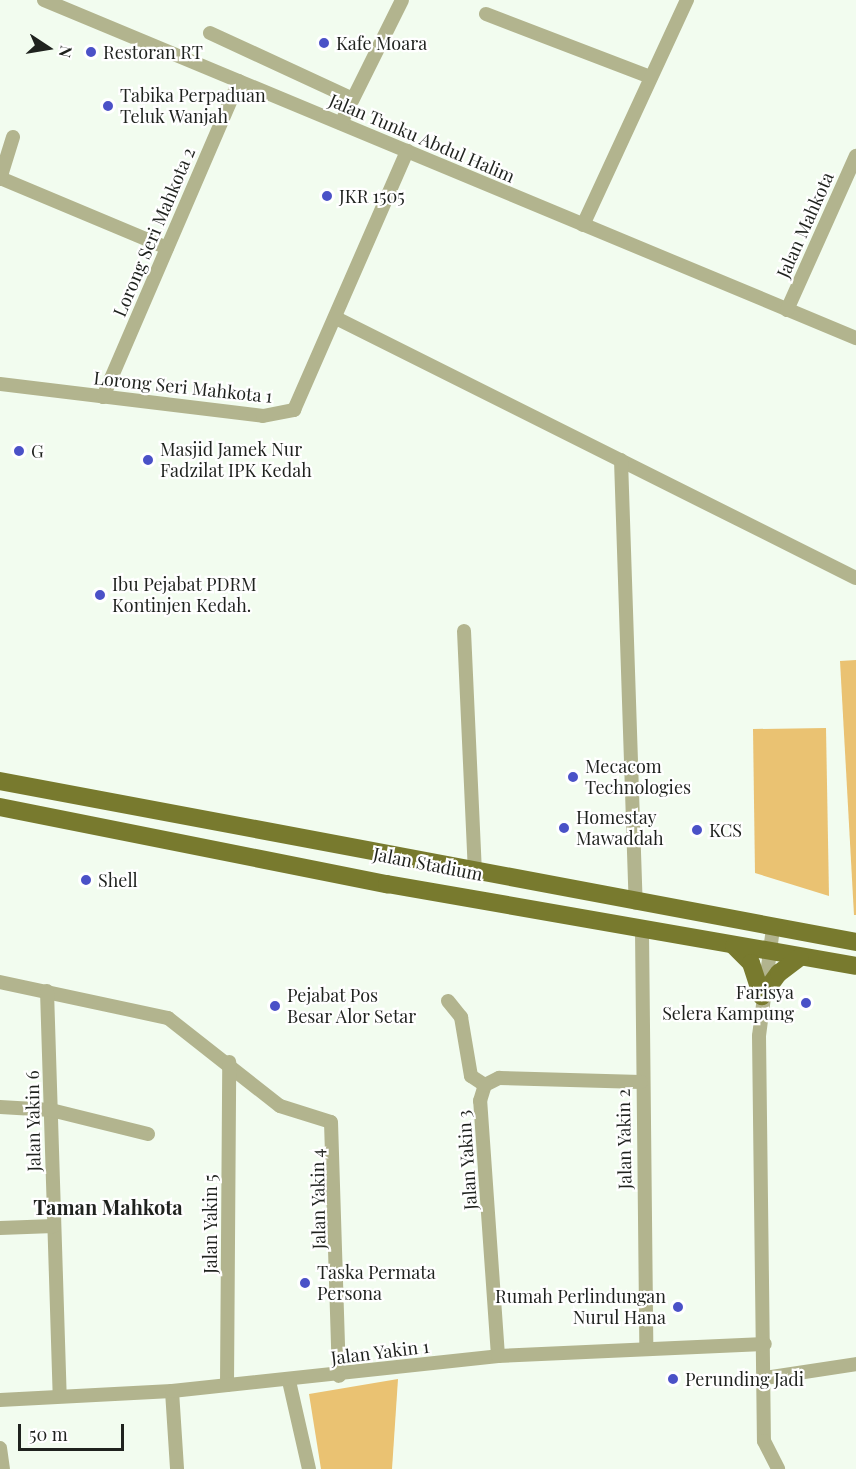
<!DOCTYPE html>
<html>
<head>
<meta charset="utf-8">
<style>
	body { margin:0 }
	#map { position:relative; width:856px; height:1469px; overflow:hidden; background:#f2fcef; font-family:"Playfair Display",serif }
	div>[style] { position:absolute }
	.green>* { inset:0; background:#eac272 }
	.minor>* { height:14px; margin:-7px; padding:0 7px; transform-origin:7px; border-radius:7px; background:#b2b48e }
	.major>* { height:18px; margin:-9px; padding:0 9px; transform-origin:9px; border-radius:9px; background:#787a2e }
	.dots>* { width:16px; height:16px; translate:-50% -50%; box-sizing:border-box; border:3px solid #fff; border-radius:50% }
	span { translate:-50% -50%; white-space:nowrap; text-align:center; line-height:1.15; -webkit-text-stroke:4.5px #fff; paint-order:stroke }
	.poi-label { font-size:18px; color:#1f221e }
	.left { translate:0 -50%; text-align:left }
	.right { translate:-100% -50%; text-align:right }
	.street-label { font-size:18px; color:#1f221e }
	.neighbourhood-label { font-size:20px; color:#1f221e; font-weight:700 }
	.north { position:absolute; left:18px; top:18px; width:60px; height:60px; -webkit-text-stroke:4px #fff; paint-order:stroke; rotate:102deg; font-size:16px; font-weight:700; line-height:24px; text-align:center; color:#1f221e }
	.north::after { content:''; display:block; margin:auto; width:21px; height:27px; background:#1f221e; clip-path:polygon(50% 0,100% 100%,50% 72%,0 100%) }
	.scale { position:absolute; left:18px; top:1424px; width:106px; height:27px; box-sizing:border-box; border:3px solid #1f221e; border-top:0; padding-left:8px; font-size:18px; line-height:21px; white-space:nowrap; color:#1f221e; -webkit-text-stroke:4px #fff; paint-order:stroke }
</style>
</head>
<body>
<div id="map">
	<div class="green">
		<div style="clip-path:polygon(856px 660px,856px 915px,854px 915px,840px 661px)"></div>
		<div style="clip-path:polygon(826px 728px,829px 896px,755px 873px,753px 729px)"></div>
		<div style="clip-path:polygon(398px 1379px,392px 1469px,321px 1469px,309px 1394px)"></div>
	</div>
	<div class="minor">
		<div style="left:44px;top:0;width:880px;rotate:22.6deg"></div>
		<div style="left:486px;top:14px;width:176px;rotate:21deg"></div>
		<div style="left:210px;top:33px;width:157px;rotate:24.8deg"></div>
		<div style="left:341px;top:123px;width:137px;rotate:-63.6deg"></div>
		<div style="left:0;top:178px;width:181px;rotate:22.7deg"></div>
		<div style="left:0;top:179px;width:44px;rotate:-72.8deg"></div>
		<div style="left:583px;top:225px;width:248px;rotate:-65.2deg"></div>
		<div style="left:787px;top:310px;width:169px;rotate:-65.9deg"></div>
		<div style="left:336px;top:318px;width:581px;rotate:26.57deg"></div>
		<div style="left:0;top:384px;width:265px;rotate:6.9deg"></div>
		<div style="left:263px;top:416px;width:32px;rotate:-11deg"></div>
		<div style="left:294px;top:410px;width:283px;rotate:-66.4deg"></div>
		<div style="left:103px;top:397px;width:344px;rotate:-66.7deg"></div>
		<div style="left:621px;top:460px;width:443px;rotate:88.1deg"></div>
		<div style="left:464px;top:631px;width:242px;rotate:87.4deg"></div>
		<div style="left:773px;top:928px;width:109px;rotate:97.4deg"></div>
		<div style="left:759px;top:1036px;width:405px;rotate:89.3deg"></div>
		<div style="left:764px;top:1441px;width:31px;rotate:63deg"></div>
		<div style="left:642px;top:931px;width:416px;rotate:89.4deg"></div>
		<div style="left:0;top:982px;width:172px;rotate:12.1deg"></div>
		<div style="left:168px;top:1018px;width:142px;rotate:38.2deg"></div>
		<div style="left:280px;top:1106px;width:53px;rotate:17.4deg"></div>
		<div style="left:331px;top:1122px;width:254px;rotate:88.2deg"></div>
		<div style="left:47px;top:991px;width:404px;rotate:88.2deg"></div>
		<div style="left:448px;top:1001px;width:21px;rotate:51deg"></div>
		<div style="left:461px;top:1017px;width:60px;rotate:80.4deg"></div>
		<div style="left:471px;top:1076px;width:17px;rotate:33deg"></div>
		<div style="left:0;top:1107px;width:51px;rotate:3.4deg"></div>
		<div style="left:51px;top:1110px;width:100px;rotate:13.9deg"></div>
		<div style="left:0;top:1228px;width:54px;rotate:-2.1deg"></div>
		<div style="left:498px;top:1356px;width:256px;rotate:-94deg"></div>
		<div style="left:480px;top:1101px;width:17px;rotate:-73deg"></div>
		<div style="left:485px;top:1085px;width:16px;rotate:-27deg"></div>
		<div style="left:499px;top:1078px;width:142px;rotate:1.6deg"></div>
		<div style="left:765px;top:1378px;width:92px;rotate:-8.7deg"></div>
		<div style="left:289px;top:1381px;width:90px;rotate:77.2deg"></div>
		<div style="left:227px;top:1385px;width:323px;rotate:-89.6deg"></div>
		<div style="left:172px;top:1391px;width:78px;rotate:86.3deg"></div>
		<div style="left:0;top:1400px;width:172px;rotate:-3deg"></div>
		<div style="left:172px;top:1391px;width:328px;rotate:-6.1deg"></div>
		<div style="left:498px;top:1356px;width:267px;rotate:-2.6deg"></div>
		<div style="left:0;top:1448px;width:21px;rotate:82deg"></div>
	</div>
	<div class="major">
		<div style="left:0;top:781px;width:871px;rotate:10.65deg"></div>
		<div style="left:0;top:807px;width:395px;rotate:11.3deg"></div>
		<div style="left:387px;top:884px;width:476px;rotate:9.9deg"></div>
		<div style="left:734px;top:946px;width:24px;rotate:45deg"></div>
		<div style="left:751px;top:963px;width:35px;rotate:72deg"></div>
		<div style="left:762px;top:996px;width:29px;rotate:-54deg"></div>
		<div style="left:779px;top:973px;width:26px;rotate:-37deg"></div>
	</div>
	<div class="dots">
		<div style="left:324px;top:43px;background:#4a51c7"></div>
		<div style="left:91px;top:52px;background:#4a51c7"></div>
		<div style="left:108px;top:106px;background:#4a51c7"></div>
		<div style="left:327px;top:196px;background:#4a51c7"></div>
		<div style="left:19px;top:451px;background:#4a51c7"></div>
		<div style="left:148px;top:460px;background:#4a51c7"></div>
		<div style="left:100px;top:595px;background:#4a51c7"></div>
		<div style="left:573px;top:777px;background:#4a51c7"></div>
		<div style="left:564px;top:828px;background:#4a51c7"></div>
		<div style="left:697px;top:830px;background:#4a51c7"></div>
		<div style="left:86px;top:880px;background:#4a51c7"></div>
		<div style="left:806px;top:1003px;background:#4a51c7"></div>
		<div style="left:275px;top:1006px;background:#4a51c7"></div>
		<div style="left:305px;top:1283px;background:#4a51c7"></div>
		<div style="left:678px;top:1307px;background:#4a51c7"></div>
		<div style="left:673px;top:1379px;background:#4a51c7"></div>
	</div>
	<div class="poi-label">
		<span class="left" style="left:336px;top:43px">Kafe Moara</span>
		<span class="left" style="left:103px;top:52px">Restoran RT</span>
		<span class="left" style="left:120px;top:106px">Tabika Perpaduan<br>Teluk Wanjah</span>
		<span class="left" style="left:339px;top:196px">JKR 1505</span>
		<span class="left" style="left:160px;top:460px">Masjid Jamek Nur<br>Fadzilat IPK Kedah</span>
		<span class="left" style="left:31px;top:451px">G</span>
		<span class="left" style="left:112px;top:595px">Ibu Pejabat PDRM<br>Kontinjen Kedah.</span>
		<span class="left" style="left:585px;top:777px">Mecacom<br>Technologies</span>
		<span class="left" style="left:576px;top:828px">Homestay<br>Mawaddah</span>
		<span class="left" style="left:709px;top:830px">KCS</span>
		<span class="left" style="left:98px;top:880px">Shell</span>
		<span class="right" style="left:794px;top:1003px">Farisya<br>Selera Kampung</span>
		<span class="left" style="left:287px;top:1006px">Pejabat Pos<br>Besar Alor Setar</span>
		<span class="left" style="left:317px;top:1283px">Taska Permata<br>Persona</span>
		<span class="right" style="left:666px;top:1307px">Rumah Perlindungan<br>Nurul Hana</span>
		<span class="left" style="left:685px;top:1379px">Perunding Jadi</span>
	</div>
	<div class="street-label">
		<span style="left:422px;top:138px;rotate:23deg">Jalan Tunku Abdul Halim</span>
		<span style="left:805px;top:225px;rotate:-66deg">Jalan Mahkota</span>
		<span style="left:154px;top:232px;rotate:-67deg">Lorong Seri Mahkota 2</span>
		<span style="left:183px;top:387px;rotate:6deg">Lorong Seri Mahkota 1</span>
		<span style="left:428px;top:864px;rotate:11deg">Jalan Stadium</span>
		<span style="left:33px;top:1121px;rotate:-91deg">Jalan Yakin 6</span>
		<span style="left:624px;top:1139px;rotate:-91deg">Jalan Yakin 2</span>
		<span style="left:467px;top:1160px;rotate:-94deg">Jalan Yakin 3</span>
		<span style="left:318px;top:1199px;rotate:-91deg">Jalan Yakin 4</span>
		<span style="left:210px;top:1224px;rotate:-90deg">Jalan Yakin 5</span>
		<span style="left:380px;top:1352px;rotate:-7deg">Jalan Yakin 1</span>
	</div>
	<div class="neighbourhood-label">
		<span style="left:108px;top:1206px">Taman Mahkota</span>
	</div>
	<div class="north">N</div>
	<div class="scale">50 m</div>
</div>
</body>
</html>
